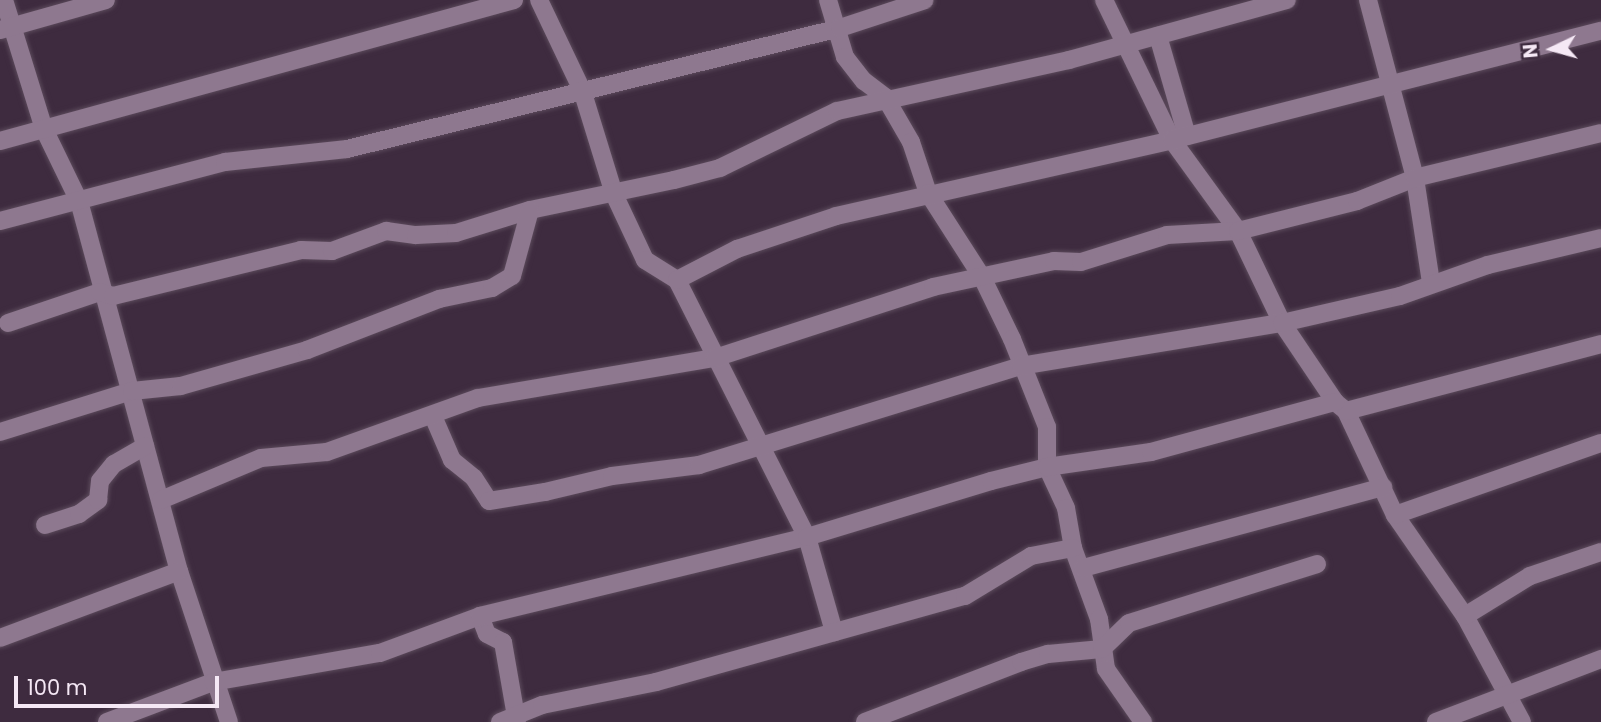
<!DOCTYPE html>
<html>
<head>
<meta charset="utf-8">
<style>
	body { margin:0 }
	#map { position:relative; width:1601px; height:722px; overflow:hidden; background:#3e2b3f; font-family:Poppins,sans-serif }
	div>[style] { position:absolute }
	.roads { filter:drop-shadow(0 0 2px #5b4a5b) drop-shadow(0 0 2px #5b4a5b) }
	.minor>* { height:18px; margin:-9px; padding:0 9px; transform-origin:9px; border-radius:9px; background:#8e788f }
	span { translate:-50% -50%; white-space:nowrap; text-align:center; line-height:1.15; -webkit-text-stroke:5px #3e2b3f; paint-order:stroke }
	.north { position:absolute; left:1517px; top:14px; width:70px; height:70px; -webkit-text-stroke:5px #3e2b3f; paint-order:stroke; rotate:265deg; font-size:19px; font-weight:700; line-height:28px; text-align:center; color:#f5e8f5 }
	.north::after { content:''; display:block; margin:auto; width:24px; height:32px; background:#f5e8f5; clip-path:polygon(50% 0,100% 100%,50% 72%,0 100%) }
	.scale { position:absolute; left:14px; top:676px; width:205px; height:32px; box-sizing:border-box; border:4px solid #f5e8f5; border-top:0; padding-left:9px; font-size:21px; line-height:24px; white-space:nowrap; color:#f5e8f5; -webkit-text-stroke:5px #3e2b3f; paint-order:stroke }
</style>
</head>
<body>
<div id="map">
	<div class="roads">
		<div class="minor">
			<div style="left:4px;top:0;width:135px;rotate:72.8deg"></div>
			<div style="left:44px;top:129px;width:80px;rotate:64.1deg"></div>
			<div style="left:79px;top:201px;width:383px;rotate:74.9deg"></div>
			<div style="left:179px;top:571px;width:159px;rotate:71.7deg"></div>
			<div style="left:539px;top:0;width:100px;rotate:64.5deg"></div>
			<div style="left:582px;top:90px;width:109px;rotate:72.9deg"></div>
			<div style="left:614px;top:194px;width:73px;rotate:64.8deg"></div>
			<div style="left:645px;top:260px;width:38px;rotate:32deg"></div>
			<div style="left:677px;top:280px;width:288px;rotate:63.2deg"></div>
			<div style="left:807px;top:537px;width:99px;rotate:74.1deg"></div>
			<div style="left:828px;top:0;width:59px;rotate:73.4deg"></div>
			<div style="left:845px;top:57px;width:31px;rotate:52deg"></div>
			<div style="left:864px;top:81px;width:26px;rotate:37deg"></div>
			<div style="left:885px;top:97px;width:52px;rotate:60deg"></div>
			<div style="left:911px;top:142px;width:54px;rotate:71.6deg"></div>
			<div style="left:928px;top:193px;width:100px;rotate:57.3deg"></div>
			<div style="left:982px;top:277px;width:69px;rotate:64.2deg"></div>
			<div style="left:1012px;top:339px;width:95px;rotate:68.3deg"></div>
			<div style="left:1047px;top:427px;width:40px;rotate:90deg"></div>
			<div style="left:1047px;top:467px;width:45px;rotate:65.1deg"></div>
			<div style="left:1066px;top:508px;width:41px;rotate:80.1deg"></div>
			<div style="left:1073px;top:548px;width:76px;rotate:69.9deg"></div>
			<div style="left:1099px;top:619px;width:50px;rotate:82deg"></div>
			<div style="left:1106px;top:669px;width:65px;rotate:55.1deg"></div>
			<div style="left:1104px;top:0;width:156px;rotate:64.1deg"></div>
			<div style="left:1172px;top:140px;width:112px;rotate:54deg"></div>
			<div style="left:1238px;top:231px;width:102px;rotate:64.4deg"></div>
			<div style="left:1282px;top:323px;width:95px;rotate:56.1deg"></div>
			<div style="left:1335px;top:402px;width:14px;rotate:39deg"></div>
			<div style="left:1346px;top:411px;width:115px;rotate:64.8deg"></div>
			<div style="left:1395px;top:515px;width:123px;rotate:55.3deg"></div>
			<div style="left:1465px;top:616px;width:120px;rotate:61.7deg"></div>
			<div style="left:1368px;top:0;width:184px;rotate:75.2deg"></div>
			<div style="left:1415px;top:178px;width:105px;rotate:81.3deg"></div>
			<div style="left:0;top:30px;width:110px;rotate:-15.8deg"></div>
			<div style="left:1158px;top:36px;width:104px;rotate:73.8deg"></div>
			<div style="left:0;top:141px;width:533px;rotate:-15.34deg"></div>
			<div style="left:0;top:221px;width:233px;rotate:-14.7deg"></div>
			<div style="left:225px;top:162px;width:123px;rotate:-6.1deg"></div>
			<div style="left:347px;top:149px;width:508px;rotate:-13.79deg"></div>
			<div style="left:840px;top:28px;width:89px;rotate:-18.2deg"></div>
			<div style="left:677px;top:280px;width:68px;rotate:-27.3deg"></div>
			<div style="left:737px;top:249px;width:104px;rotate:-18.4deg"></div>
			<div style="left:836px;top:216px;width:344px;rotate:-12.7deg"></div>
			<div style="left:1172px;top:140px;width:443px;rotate:-14.3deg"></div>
			<div style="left:8px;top:323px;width:97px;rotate:-18.6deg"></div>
			<div style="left:100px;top:292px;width:14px;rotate:17deg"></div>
			<div style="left:113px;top:296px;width:194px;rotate:-13.7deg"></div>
			<div style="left:301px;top:250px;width:31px;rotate:2deg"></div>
			<div style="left:332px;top:251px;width:58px;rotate:-20.3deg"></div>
			<div style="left:386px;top:231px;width:30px;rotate:8deg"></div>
			<div style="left:416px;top:235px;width:40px;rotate:-2.9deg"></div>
			<div style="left:456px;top:233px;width:77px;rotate:-17.3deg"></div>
			<div style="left:530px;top:210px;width:147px;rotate:-11.8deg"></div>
			<div style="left:674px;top:180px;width:48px;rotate:-14.6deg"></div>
			<div style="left:720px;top:168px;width:130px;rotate:-26deg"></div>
			<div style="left:837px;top:111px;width:238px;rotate:-12.4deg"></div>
			<div style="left:1069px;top:60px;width:226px;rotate:-15.4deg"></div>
			<div style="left:1346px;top:411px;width:264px;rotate:-14.7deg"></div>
			<div style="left:433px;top:416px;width:48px;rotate:66.6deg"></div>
			<div style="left:452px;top:460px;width:28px;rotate:39deg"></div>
			<div style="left:474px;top:478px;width:27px;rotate:57deg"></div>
			<div style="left:489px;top:501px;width:57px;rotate:-9.1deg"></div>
			<div style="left:545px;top:492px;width:69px;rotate:-13.4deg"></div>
			<div style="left:612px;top:476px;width:88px;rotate:-7.2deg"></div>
			<div style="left:699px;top:465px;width:337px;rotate:-17.1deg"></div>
			<div style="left:1021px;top:366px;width:265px;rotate:-9.4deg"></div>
			<div style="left:1282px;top:323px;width:121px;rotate:-12.9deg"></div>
			<div style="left:1400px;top:296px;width:93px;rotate:-19.4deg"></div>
			<div style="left:1488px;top:265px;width:116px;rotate:-13.4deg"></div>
			<div style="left:0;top:432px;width:138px;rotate:-17.3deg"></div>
			<div style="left:132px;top:391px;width:49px;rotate:-5.8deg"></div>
			<div style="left:181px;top:386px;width:131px;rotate:-15.9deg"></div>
			<div style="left:307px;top:350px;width:142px;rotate:-21.1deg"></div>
			<div style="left:439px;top:299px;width:54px;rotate:-11.7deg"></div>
			<div style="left:492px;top:288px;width:23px;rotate:-31deg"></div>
			<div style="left:512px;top:276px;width:68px;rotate:-74.7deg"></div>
			<div style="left:161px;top:500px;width:108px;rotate:-22.8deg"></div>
			<div style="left:261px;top:458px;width:66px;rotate:-5.2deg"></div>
			<div style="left:327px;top:452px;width:160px;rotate:-19.7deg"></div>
			<div style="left:478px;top:398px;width:240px;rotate:-9.6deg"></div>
			<div style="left:715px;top:358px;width:229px;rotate:-18deg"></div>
			<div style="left:933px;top:287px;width:124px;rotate:-12.1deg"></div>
			<div style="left:1054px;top:261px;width:27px;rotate:2deg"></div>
			<div style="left:1081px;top:262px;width:90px;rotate:-17.4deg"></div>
			<div style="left:1167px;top:235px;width:71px;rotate:-3.2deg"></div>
			<div style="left:1238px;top:231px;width:123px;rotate:-14.1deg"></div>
			<div style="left:1357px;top:201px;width:62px;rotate:-21.6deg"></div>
			<div style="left:1415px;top:178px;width:191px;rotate:-13.6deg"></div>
			<div style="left:1395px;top:515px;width:218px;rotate:-19.3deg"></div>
			<div style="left:45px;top:525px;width:36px;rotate:-18deg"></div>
			<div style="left:79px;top:514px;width:24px;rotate:-36deg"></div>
			<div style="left:98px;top:500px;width:19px;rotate:-84deg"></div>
			<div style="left:100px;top:481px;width:22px;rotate:-51deg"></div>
			<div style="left:114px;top:464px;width:36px;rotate:-30deg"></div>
			<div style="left:1083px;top:568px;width:311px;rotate:-15.1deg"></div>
			<div style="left:480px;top:616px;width:19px;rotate:69deg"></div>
			<div style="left:487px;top:634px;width:18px;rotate:27deg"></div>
			<div style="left:503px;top:642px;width:81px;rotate:80.1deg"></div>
			<div style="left:1465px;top:616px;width:76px;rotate:-31.6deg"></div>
			<div style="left:1530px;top:576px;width:75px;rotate:-18.7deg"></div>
			<div style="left:0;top:638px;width:191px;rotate:-20.5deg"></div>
			<div style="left:107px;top:722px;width:113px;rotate:-20.7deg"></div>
			<div style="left:213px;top:682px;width:169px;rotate:-9.9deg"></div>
			<div style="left:380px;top:653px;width:107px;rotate:-20.3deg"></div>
			<div style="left:480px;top:616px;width:336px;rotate:-13.6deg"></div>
			<div style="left:807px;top:537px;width:192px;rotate:-16.9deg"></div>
			<div style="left:991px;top:481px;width:58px;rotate:-14deg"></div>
			<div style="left:1047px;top:467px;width:105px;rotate:-8.2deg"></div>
			<div style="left:1151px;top:452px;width:191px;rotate:-15.2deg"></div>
			<div style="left:500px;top:722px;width:45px;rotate:-22deg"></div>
			<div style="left:542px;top:705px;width:116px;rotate:-11.4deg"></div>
			<div style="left:656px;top:682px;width:321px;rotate:-15.6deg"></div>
			<div style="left:965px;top:596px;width:77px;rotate:-31.2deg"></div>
			<div style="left:1031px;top:556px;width:43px;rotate:-10.8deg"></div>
			<div style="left:865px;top:722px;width:167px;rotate:-21deg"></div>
			<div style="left:1021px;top:662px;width:28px;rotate:-17deg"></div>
			<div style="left:1048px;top:654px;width:54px;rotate:-5.3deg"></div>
			<div style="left:1102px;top:649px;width:37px;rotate:-44deg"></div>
			<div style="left:1129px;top:623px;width:197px;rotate:-17.4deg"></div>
			<div style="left:1436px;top:722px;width:177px;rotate:-20.9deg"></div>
		</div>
	</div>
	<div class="north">N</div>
	<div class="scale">100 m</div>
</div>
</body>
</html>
